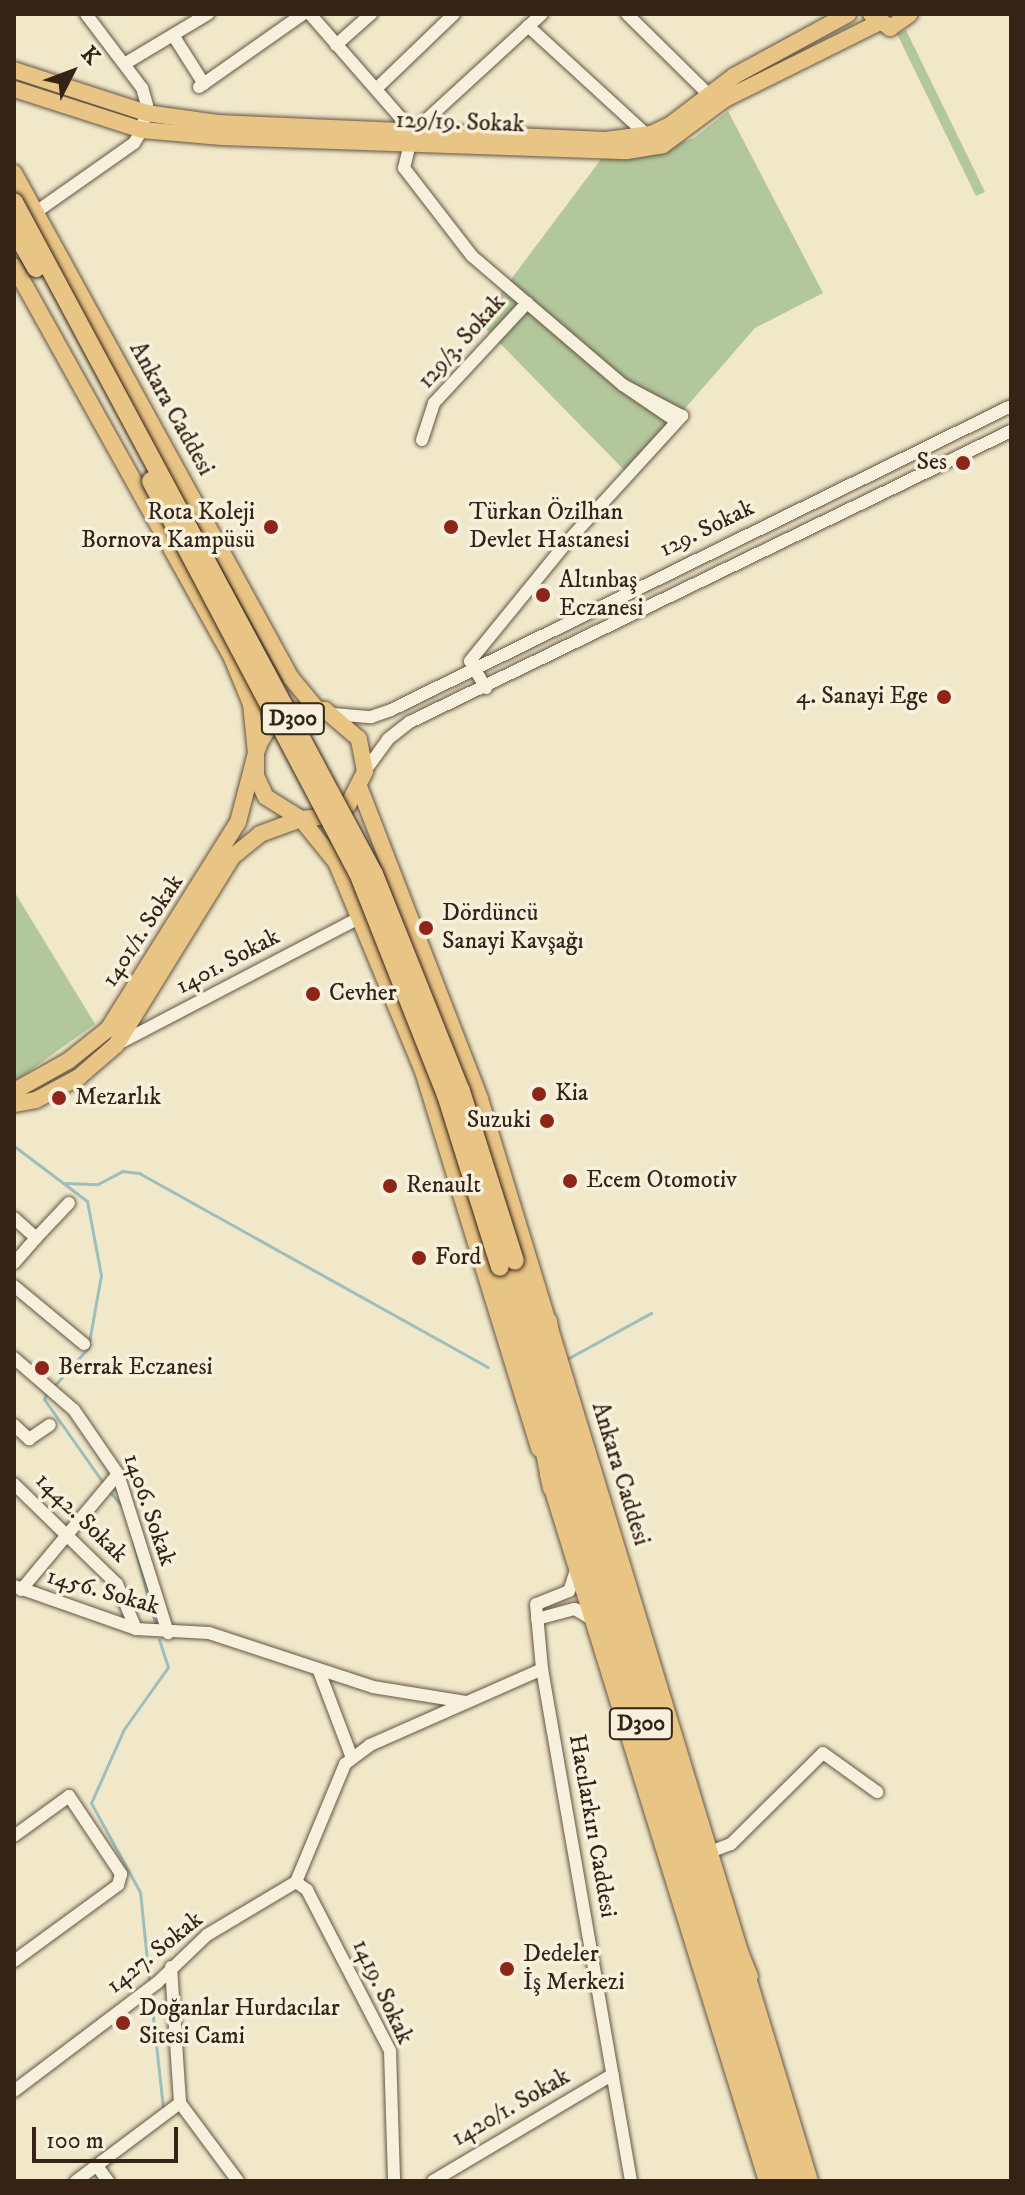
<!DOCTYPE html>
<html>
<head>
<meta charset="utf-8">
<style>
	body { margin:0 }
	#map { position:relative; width:1025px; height:2195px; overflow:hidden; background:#f1e8ca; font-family:"IM FELL DW Pica",serif }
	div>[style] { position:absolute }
	.green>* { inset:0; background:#b3c79c }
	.stream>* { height:3px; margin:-1.5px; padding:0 1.5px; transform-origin:1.5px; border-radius:1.5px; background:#9cbfbd }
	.roads { filter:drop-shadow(0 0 2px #645442) drop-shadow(0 0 2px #645442) }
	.minor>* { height:12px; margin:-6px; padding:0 6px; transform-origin:6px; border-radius:6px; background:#f6f0dd }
	.major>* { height:16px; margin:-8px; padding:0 8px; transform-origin:8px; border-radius:8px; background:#e8c485 }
	.highway>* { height:18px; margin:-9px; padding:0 9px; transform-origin:9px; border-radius:9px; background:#e8c485 }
	.bridges { filter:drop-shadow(0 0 2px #352315) drop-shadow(0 0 2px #352315) }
	.highway-bridge>* { height:18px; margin:-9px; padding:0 9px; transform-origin:9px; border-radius:9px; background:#e8c485 }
	.dots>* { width:22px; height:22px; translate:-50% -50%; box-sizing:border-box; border:4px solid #f6f0dd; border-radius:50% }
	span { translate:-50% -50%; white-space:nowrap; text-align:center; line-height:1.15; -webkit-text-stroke:7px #f6f0dd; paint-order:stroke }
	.shield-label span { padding:2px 6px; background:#f6f0dd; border:2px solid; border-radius:6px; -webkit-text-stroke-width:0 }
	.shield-label { font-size:22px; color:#352315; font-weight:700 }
	.street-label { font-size:24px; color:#352315 }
	.poi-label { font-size:24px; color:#352315 }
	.right { translate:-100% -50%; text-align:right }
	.left { translate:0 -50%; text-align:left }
	.frame { position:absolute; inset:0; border:16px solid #352315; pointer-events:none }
	.north { position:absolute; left:32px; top:32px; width:80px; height:80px; -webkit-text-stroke:6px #f6f0dd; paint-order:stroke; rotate:48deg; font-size:22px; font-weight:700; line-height:32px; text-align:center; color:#352315 }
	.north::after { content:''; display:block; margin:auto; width:28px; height:36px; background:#352315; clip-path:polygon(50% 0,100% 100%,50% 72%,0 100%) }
	.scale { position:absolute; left:32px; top:2127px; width:146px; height:36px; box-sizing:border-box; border:4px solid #352315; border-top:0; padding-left:10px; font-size:24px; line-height:28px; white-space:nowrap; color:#352315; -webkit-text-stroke:6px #f6f0dd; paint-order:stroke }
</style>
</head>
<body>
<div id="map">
	<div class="green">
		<div style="clip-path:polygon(906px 30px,985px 192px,976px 196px,897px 34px)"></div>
		<div style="clip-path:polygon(728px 111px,823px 293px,755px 328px,628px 474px,479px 322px,602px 158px,644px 156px,694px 138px)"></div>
		<div style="clip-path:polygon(14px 891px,95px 1024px,14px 1082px)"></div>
	</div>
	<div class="stream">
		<div style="left:14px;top:1146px;width:91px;rotate:37deg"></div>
		<div style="left:87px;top:1201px;width:75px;rotate:79.3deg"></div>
		<div style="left:101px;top:1275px;width:74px;rotate:100.1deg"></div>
		<div style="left:88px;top:1348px;width:51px;rotate:131.8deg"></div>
		<div style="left:65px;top:1183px;width:33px;rotate:2deg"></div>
		<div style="left:98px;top:1184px;width:27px;rotate:-28deg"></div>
		<div style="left:122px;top:1171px;width:17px;rotate:7deg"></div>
		<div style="left:139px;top:1173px;width:399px;rotate:29.1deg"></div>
		<div style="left:567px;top:1359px;width:96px;rotate:-28.7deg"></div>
		<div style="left:47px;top:1393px;width:7px;rotate:117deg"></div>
		<div style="left:44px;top:1399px;width:104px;rotate:54.8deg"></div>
		<div style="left:110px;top:1492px;width:20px;rotate:49deg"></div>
		<div style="left:133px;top:1541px;width:89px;rotate:75deg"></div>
		<div style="left:149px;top:1980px;width:88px;rotate:-95.8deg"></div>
		<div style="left:140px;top:1892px;width:102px;rotate:-118.8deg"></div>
		<div style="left:91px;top:1803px;width:81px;rotate:-66deg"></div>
		<div style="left:124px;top:1729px;width:76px;rotate:-54.6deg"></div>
		<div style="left:168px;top:1667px;width:29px;rotate:-108deg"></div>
		<div style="left:151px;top:1999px;width:110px;rotate:83.7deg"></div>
	</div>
	<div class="roads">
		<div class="minor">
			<div style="left:310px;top:14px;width:157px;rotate:48.9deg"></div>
			<div style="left:627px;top:14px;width:115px;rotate:44.6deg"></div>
			<div style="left:528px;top:26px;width:161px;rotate:42.5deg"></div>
			<div style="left:173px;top:35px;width:58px;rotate:57.7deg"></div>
			<div style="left:336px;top:45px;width:47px;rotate:-41.5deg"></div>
			<div style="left:126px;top:63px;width:96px;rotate:-30.9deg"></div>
			<div style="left:199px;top:87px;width:127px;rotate:-35.1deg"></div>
			<div style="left:376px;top:89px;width:108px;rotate:-43.9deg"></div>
			<div style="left:36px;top:212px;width:120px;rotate:-35.1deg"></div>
			<div style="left:134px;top:143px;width:15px;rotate:-58deg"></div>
			<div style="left:142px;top:130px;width:25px;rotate:-79deg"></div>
			<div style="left:147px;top:105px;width:18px;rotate:-106deg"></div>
			<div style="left:142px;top:88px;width:93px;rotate:-127.1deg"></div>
			<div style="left:527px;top:303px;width:72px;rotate:-139.5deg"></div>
			<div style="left:472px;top:256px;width:111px;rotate:-127.7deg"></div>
			<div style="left:404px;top:168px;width:37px;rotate:-76deg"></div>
			<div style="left:413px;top:132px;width:175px;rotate:-42.5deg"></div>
			<div style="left:422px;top:440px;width:39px;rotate:-72deg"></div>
			<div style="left:434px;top:403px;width:137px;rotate:-47.1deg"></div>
			<div style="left:527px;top:303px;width:126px;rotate:40.5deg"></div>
			<div style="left:486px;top:688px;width:31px;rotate:-121deg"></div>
			<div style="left:470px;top:661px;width:154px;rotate:-50.8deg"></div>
			<div style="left:567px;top:542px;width:171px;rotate:-47.6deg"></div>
			<div style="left:682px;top:416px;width:67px;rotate:-152.3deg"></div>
			<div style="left:623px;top:385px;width:64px;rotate:34.2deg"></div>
			<div style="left:333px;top:714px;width:38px;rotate:5deg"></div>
			<div style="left:371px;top:717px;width:21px;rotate:-19deg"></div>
			<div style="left:391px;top:710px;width:691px;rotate:-26.12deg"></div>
			<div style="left:365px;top:771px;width:39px;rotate:-54deg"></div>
			<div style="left:388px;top:739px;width:28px;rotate:-38deg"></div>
			<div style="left:410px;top:722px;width:668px;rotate:-25.84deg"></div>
			<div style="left:116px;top:1045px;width:276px;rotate:-27.6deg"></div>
			<div style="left:14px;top:1218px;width:30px;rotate:42deg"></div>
			<div style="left:36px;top:1238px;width:33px;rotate:131deg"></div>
			<div style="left:36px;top:1238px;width:48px;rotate:-46.7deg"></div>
			<div style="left:14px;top:1286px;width:91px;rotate:39.6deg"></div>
			<div style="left:14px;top:1358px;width:79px;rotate:40.9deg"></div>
			<div style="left:74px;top:1410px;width:78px;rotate:55.5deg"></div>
			<div style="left:118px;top:1474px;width:167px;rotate:72.5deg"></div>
			<div style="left:14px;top:1425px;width:21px;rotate:43deg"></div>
			<div style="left:29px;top:1439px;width:25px;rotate:-34deg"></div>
			<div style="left:14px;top:1484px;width:144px;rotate:44.2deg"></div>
			<div style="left:117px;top:1584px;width:49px;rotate:67.1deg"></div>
			<div style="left:576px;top:1570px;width:22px;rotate:108deg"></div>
			<div style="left:569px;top:1591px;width:35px;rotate:158deg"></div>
			<div style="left:536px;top:1604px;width:65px;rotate:84.7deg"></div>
			<div style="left:542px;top:1669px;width:520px;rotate:80.14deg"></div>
			<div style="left:14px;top:1586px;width:129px;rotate:19.4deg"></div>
			<div style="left:136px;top:1629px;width:73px;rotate:3.1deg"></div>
			<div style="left:209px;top:1633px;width:173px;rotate:18.2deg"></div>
			<div style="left:373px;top:1687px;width:94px;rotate:9.2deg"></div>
			<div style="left:21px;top:1590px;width:151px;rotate:-50.1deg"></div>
			<div style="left:537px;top:1619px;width:39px;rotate:-15deg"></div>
			<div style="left:575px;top:1609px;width:21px;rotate:31deg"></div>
			<div style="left:319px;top:1671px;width:93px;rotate:69.2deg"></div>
			<div style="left:14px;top:1836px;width:68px;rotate:-36deg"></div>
			<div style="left:69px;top:1796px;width:94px;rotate:56.3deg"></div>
			<div style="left:121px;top:1874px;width:11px;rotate:105deg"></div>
			<div style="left:118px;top:1885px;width:129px;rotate:143.8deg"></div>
			<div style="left:710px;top:1852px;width:22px;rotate:-21deg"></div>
			<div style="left:731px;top:1844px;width:129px;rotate:-44.7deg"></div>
			<div style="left:823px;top:1753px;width:67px;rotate:35.8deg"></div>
			<div style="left:296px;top:1882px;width:14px;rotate:36deg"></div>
			<div style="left:307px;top:1890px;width:181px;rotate:62.7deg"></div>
			<div style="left:390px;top:2051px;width:130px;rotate:88.2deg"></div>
			<div style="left:171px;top:1967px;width:136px;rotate:86.2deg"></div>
			<div style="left:180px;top:2103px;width:97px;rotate:53.4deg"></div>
			<div style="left:14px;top:2091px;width:179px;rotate:-37.1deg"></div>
			<div style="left:157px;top:1983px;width:69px;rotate:-43.8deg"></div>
			<div style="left:207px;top:1935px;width:104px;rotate:-30.8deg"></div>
			<div style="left:296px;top:1882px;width:128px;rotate:-67.4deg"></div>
			<div style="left:345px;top:1764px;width:31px;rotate:-37deg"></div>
			<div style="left:370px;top:1745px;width:188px;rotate:-23.8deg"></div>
			<div style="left:97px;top:2166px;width:19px;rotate:54deg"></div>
			<div style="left:76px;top:2181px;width:130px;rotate:-36.9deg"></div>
			<div style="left:433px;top:2181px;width:209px;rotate:-30.7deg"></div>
		</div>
		<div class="major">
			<div style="left:871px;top:14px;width:24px;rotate:36deg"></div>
			<div style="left:890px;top:28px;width:24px;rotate:-35deg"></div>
			<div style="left:14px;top:70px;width:139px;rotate:18deg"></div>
			<div style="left:146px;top:113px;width:72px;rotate:8deg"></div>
			<div style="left:217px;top:123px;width:389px;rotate:2.5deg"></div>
			<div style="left:606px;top:140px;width:45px;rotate:-7.6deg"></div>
			<div style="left:651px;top:134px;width:21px;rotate:-25deg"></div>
			<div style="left:670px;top:125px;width:81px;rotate:-37.4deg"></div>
			<div style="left:734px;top:76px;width:130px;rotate:-28.5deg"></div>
			<div style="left:14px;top:89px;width:134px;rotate:17.8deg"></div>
			<div style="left:142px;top:130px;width:80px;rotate:5deg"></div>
			<div style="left:222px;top:137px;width:405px;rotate:2deg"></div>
			<div style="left:627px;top:151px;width:36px;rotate:-9deg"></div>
			<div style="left:663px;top:145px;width:77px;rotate:-36.6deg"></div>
			<div style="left:725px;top:99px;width:171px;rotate:-26.4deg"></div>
			<div style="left:14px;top:173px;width:576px;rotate:61.25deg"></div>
			<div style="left:291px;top:678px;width:38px;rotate:50deg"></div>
			<div style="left:14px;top:266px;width:449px;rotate:60.9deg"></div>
			<div style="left:232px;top:658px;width:50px;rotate:67.6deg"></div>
			<div style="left:251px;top:704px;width:49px;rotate:84.2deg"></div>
			<div style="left:256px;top:753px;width:23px;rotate:90deg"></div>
			<div style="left:256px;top:776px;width:23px;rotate:65deg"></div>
			<div style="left:266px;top:797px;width:41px;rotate:32.2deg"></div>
			<div style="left:301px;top:819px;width:30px;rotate:-6deg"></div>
			<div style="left:331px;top:816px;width:20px;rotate:-33deg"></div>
			<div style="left:348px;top:805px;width:38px;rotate:-63deg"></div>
			<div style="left:365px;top:771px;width:33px;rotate:-101deg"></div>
			<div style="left:359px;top:739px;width:45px;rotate:-139.5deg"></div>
			<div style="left:325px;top:710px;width:31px;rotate:176deg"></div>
			<div style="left:294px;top:712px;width:28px;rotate:150deg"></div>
			<div style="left:270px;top:726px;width:19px;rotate:122deg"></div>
			<div style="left:260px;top:742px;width:12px;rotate:110deg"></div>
			<div style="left:256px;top:753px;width:71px;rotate:104.6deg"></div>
			<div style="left:238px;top:822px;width:244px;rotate:122.1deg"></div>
			<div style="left:108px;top:1029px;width:51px;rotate:141.3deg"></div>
			<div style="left:68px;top:1061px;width:62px;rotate:150.9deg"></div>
			<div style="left:360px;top:789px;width:332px;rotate:68.8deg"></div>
			<div style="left:480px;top:1099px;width:1131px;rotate:73.04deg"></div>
			<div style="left:301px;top:819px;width:55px;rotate:50.9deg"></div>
			<div style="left:336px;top:862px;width:226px;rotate:67.4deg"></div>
			<div style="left:423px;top:1071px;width:395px;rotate:72.9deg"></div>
			<div style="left:14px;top:1104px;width:22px;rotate:-10deg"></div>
			<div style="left:36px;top:1100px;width:49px;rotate:-28.1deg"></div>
			<div style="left:79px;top:1077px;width:49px;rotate:-40.9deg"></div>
			<div style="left:116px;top:1045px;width:221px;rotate:-58.3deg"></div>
			<div style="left:232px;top:857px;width:36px;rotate:-39deg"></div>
			<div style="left:260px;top:834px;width:44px;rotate:-20.1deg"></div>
			<div style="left:548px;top:1475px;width:739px;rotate:72.77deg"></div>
		</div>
		<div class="highway">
			<div style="left:515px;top:1261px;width:962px;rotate:72.96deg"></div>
			<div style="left:500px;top:1267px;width:956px;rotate:72.91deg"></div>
			<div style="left:548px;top:1321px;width:32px;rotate:81deg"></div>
			<div style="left:541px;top:1433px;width:56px;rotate:78.7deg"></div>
			<div style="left:735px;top:1942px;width:37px;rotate:68deg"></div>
		</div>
	</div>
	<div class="bridges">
		<div class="highway-bridge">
			<div style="left:14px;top:202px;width:762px;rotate:61.82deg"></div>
			<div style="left:374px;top:874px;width:234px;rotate:68.2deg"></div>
			<div style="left:461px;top:1091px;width:178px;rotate:72.4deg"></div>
			<div style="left:14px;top:229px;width:45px;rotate:60.6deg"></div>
			<div style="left:151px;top:481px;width:449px;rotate:62.2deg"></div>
			<div style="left:360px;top:878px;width:233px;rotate:68.4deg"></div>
			<div style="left:446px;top:1095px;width:180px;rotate:72.6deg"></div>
		</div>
	</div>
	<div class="dots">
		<div style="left:963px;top:463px;background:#8f2418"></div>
		<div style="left:271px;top:527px;background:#8f2418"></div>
		<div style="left:451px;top:527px;background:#8f2418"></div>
		<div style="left:543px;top:595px;background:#8f2418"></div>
		<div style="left:944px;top:697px;background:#8f2418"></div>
		<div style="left:426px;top:928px;background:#8f2418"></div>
		<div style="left:313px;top:994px;background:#8f2418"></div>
		<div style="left:539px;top:1094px;background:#8f2418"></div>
		<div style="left:59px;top:1098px;background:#8f2418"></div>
		<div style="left:547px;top:1121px;background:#8f2418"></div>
		<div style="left:570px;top:1181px;background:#8f2418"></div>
		<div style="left:390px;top:1186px;background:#8f2418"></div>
		<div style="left:419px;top:1258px;background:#8f2418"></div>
		<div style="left:42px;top:1368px;background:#8f2418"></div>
		<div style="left:507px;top:1969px;background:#8f2418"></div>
		<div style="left:123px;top:2023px;background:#8f2418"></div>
	</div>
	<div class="shield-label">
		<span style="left:293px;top:719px">D300</span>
		<span style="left:641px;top:1724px">D300</span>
	</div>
	<div class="street-label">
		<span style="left:460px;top:123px;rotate:2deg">129/19. Sokak</span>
		<span style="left:462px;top:342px;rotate:-48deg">129/3. Sokak</span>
		<span style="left:171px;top:409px;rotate:61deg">Ankara Caddesi</span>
		<span style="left:707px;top:529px;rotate:-26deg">129. Sokak</span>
		<span style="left:143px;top:931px;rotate:-57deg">1401/1. Sokak</span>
		<span style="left:228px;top:962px;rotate:-28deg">1401. Sokak</span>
		<span style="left:620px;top:1474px;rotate:73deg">Ankara Caddesi</span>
		<span style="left:149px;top:1510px;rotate:71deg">1406. Sokak</span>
		<span style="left:81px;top:1518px;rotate:44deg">1442. Sokak</span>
		<span style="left:103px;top:1592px;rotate:16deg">1456. Sokak</span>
		<span style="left:592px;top:1826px;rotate:80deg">Hacılarkırı Caddesi</span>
		<span style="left:155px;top:1953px;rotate:-39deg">1427. Sokak</span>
		<span style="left:382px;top:1992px;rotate:65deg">1419. Sokak</span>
		<span style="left:511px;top:2108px;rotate:-30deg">1420/1. Sokak</span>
	</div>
	<div class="poi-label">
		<span class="right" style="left:947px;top:463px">Ses</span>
		<span class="right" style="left:255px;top:527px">Rota Koleji<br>Bornova Kampüsü</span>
		<span class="left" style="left:469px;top:527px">Türkan Özilhan<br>Devlet Hastanesi</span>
		<span class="left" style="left:559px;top:595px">Altınbaş<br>Eczanesi</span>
		<span class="right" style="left:928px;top:697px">4. Sanayi Ege</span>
		<span class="left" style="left:442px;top:928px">Dördüncü<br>Sanayi Kavşağı</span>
		<span class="left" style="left:329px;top:994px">Cevher</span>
		<span class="left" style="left:555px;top:1094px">Kia</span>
		<span class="left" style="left:75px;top:1098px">Mezarlık</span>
		<span class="right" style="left:531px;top:1121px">Suzuki</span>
		<span class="left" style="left:586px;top:1181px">Ecem Otomotiv</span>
		<span class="left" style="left:406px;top:1186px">Renault</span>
		<span class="left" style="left:435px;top:1258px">Ford</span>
		<span class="left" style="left:58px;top:1368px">Berrak Eczanesi</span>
		<span class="left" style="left:523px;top:1969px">Dedeler<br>İş Merkezi</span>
		<span class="left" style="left:139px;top:2023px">Doğanlar Hurdacılar<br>Sitesi Cami</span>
	</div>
	<div class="frame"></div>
	<div class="north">K</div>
	<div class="scale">100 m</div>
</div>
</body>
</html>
